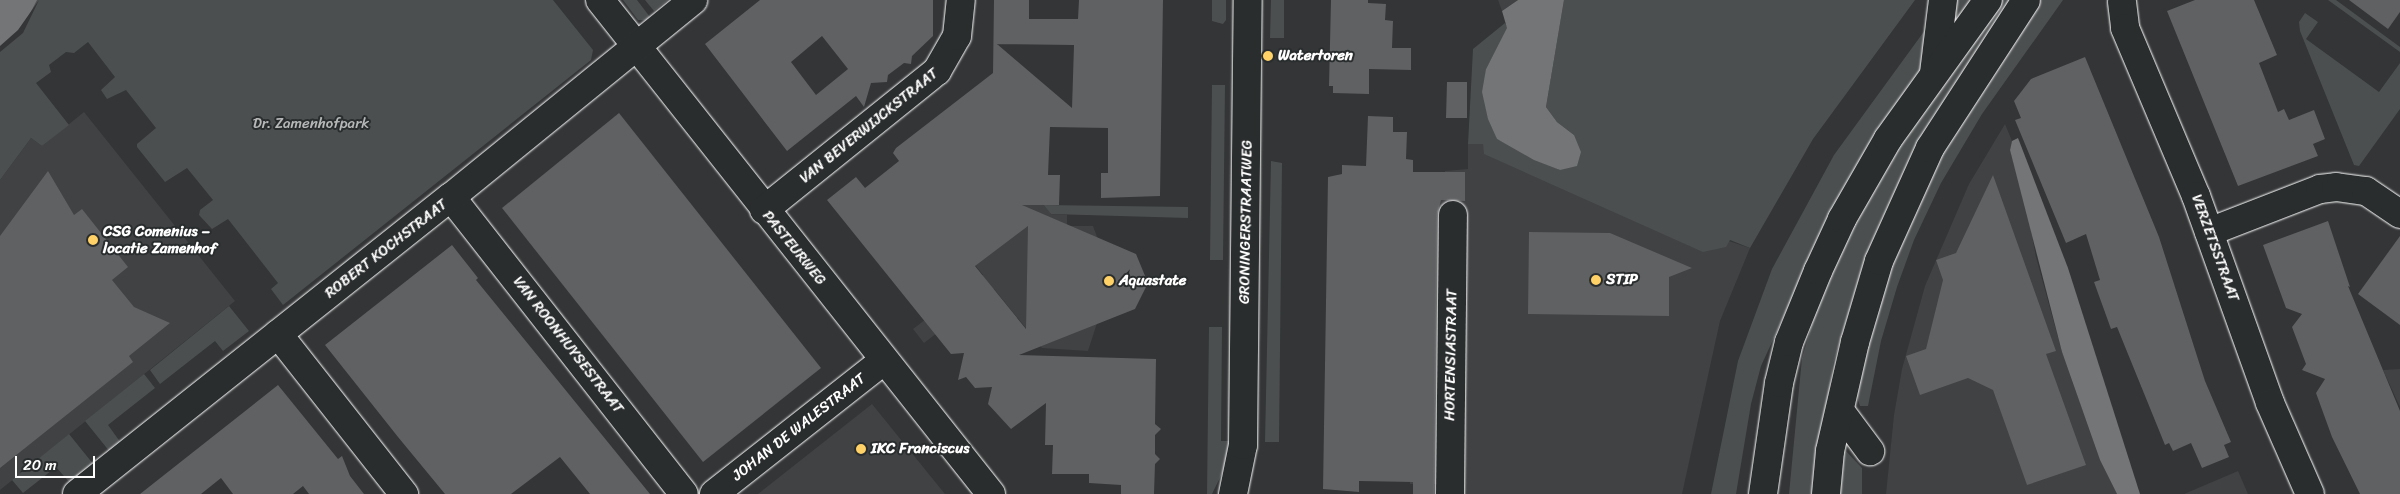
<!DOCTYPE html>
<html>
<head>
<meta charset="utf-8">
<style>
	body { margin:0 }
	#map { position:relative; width:2400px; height:494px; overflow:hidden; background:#333536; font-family:Sriracha,sans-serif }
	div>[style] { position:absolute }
	.built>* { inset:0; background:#404243 }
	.green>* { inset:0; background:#4c4f50 }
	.water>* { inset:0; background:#737576 }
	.pier>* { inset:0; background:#333536 }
	.building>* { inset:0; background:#5f6162 }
	.roads { filter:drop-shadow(0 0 1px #fff) drop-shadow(0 0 1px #fff) }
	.street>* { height:28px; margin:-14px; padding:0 14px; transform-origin:14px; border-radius:14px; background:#2a2d2e }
	.secondary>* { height:28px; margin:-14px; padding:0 14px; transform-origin:14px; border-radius:14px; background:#2a2d2e }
	.primary>* { height:28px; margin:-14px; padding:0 14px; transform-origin:14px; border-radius:14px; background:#2a2d2e }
	.dots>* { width:14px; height:14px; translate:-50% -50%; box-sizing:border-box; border:2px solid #2a2d2e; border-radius:50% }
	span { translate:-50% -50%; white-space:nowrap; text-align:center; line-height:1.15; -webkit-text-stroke:4px #2a2d2e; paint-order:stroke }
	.poi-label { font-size:15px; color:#fff; font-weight:700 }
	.left { translate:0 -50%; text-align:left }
	.park-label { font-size:15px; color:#b7b9b9 }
	.street-label { font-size:15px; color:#fff }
	.scale { position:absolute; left:15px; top:456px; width:80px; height:22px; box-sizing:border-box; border:2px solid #fff; border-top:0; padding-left:6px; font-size:15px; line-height:18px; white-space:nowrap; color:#fff; -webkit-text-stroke:4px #2a2d2e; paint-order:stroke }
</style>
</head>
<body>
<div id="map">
	<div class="built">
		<div style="clip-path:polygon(1498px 0,1518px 0,1502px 11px)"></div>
		<div style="clip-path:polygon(84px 112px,235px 301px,0 490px,0 180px,31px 138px,42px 146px)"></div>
		<div style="clip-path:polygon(2005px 124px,2012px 141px,2010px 150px,2028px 214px,2036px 257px,2062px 352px,2100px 460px,2117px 494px,1886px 494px,1894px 415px,1902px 369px,1925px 286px,1969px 184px)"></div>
		<div style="clip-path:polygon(1468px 144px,1483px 144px,1485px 154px,1550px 182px,1750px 248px,1720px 321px,1682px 494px,1461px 494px,1461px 484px,1410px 484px,1413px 198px,1444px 199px,1445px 171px,1468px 169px)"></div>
		<div style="clip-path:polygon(1019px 151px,1051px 214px,1067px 215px,1067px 226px,1093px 226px,1099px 242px,1098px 320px,1088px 351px,1042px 348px,994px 289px,924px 343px,913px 329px,983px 275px,936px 216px)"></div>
		<div style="clip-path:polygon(2400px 369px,2400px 407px,2383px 370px)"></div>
		<div style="clip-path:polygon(872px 404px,945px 494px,758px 494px)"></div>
		<div style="clip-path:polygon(2238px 471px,2248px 494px,2184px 494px)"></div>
	</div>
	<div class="green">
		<div style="clip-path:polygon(0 0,553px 0,593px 50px,591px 60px,283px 305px,271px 289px,278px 283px,228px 219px,212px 229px,199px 215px,200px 210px,213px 200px,187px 168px,165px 182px,137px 147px,137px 144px,156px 128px,126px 90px,107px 99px,101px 90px,115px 77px,88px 42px,74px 53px,66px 52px,49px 65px,51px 72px,36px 83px,69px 125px,42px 146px,31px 138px,0 180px)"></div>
		<div style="clip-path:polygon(623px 0,637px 0,653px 21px,638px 20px)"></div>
		<div style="clip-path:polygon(645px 0,668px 0,654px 11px)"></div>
		<div style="clip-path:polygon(1212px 0,1226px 0,1226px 20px,1223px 24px,1212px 21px)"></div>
		<div style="clip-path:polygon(1271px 0,1284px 0,1284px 38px,1270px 38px)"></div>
		<div style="clip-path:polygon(1564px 0,1915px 0,1813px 139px,1750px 248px,1730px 240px,1726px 247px,1703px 252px,1484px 154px,1483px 144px,1468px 144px,1473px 49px,1505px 23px,1508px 28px,1486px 69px,1497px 139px,1560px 170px,1574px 135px,1557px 122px,1546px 107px)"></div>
		<div style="clip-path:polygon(1952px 0,1978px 0,1950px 39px)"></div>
		<div style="clip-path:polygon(1998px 0,2015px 0,1914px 156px,1864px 262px,1833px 364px,1814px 494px,1789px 494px,1802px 358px,1821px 295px,1869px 189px)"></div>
		<div style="clip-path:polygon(2038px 0,2063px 0,1982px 114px,1941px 183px,1914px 240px,1897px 287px,1881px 341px,1868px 406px,1860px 406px,1855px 391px,1875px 300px,1928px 174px)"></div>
		<div style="clip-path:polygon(2328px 0,2336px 0,2400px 47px,2400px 52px)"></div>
		<div style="clip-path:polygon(2305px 13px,2318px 22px,2306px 39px,2379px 92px,2400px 63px,2400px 109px,2359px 166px,2354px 165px,2300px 31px,2299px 22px)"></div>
		<div style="clip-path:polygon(1928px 26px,1925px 64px,1809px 261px,1761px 366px,1751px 404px,1736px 494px,1711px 494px,1738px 361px,1772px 269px,1834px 155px)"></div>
		<div style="clip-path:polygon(1212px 85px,1225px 85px,1223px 260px,1210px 260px)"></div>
		<div style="clip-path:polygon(1271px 161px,1282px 163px,1279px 442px,1265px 442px)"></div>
		<div style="clip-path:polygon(1044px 205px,1188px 207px,1188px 218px,1051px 214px)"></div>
		<div style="clip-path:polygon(229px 306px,249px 331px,223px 351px,215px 341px,160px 384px,150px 370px)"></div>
		<div style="clip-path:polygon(1209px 327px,1222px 327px,1221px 441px,1229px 441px,1228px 461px,1212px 494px,1207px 494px)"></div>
		<div style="clip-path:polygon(144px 374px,155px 388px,108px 425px,121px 443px,110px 452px,85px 421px)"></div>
		<div style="clip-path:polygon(69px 434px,94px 465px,70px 483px,56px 467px,23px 493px,12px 480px)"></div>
		<div style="clip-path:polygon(1844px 449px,1862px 468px,1862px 494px,1840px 494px)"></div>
	</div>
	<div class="water">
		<div style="clip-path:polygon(0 0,37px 0,21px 31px,0 49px)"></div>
		<div style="clip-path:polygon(1518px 0,1564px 0,1546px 107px,1557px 122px,1574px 135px,1581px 152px,1577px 166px,1560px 170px,1534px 160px,1497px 139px,1488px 119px,1482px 92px,1486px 69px,1507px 28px,1502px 11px)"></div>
		<div style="clip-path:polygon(2018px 138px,2068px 268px,2140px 494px,2117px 494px,2100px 460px,2062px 352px,2010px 150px,2012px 141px)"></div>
	</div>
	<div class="pier">
		<div style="clip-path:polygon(39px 0,23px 33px,0 52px,0 46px,18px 30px)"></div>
	</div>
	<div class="building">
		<div style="clip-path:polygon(evenodd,760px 0,933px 0,933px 36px,912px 56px,911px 64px,904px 63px,888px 75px,887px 82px,871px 83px,864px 107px,856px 96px,787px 151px,705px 44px,760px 0,822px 36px,848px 69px,816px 95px,791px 62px,822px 36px)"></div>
		<div style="clip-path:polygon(evenodd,994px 0,1029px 0,1029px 19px,1078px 19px,1079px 0,1163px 0,1160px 196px,1101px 198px,1101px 173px,1108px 173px,1108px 128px,1050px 127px,1048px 175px,1060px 175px,1059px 205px,1022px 205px,1136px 254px,1148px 283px,1135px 309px,1019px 355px,1156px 359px,1155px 424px,1161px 429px,1155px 435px,1155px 454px,1160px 459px,1155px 464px,1154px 494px,1121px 494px,1121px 485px,1089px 483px,1089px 474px,1052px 474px,1053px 445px,1045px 445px,1046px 403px,1011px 429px,988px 404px,992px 387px,975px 388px,966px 377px,958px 380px,964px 353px,951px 354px,827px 200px,856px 177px,865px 188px,899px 161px,893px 153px,896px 148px,993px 73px,994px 0,997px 44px,1074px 45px,1072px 108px,997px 44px,994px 0,1028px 226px,1026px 329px,975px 266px,1028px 226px)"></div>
		<div style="clip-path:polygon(1331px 0,1368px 0,1368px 3px,1386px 4px,1385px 20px,1393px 21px,1392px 48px,1411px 48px,1411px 70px,1369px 69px,1369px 94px,1333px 93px,1333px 86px,1329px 86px)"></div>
		<div style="clip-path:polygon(2195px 0,2254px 0,2277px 55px,2259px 63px,2278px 112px,2284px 109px,2289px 120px,2314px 110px,2325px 139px,2313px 144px,2318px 156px,2238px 186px,2167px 11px)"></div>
		<div style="clip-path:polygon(2349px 0,2400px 0,2400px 12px,2388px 29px)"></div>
		<div style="clip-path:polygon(2085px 57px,2159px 237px,2205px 381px,2231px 442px,2224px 445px,2229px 457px,2202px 468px,2191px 443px,2173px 451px,2169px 443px,2165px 445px,2117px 327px,2111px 329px,2094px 282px,2100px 280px,2086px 234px,2066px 243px,2015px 120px,2021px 118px,2014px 101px,2031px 79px)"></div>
		<div style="clip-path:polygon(1447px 82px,1467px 82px,1467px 118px,1446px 118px)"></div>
		<div style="clip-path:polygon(619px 113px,821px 368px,703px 462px,502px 208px)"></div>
		<div style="clip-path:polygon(1368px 116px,1393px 117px,1393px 132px,1407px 132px,1406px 159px,1413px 160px,1413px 172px,1465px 172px,1465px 201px,1441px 200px,1437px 215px,1434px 494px,1413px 494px,1413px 482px,1359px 481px,1359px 492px,1323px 489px,1328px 177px,1342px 174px,1342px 165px,1366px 166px)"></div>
		<div style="clip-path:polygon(48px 171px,74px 215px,82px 209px,128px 267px,112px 280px,134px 307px,170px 323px,129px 356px,133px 362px,0 468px,0 236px)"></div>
		<div style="clip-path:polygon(1993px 175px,2056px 351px,2046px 354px,2086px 465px,2027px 485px,1993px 390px,1968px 378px,1920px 395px,1906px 356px,1926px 349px,1943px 280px,1936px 260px,1956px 253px)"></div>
		<div style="clip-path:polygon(2328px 221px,2350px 287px,2348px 286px,2400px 411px,2400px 494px,2360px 494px,2332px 437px,2316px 393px,2325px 379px,2302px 370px,2306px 364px,2292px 327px,2302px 314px,2286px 308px,2263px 245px)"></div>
		<div style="clip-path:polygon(1529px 232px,1610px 233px,1692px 268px,1669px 277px,1669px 316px,1528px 314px)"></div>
		<div style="clip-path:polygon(2400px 236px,2400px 325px,2358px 294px)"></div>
		<div style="clip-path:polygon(452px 245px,478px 278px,476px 280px,650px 494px,590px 494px,560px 457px,511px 494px,445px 494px,398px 437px,325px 345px)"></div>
		<div style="clip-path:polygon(278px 385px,338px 459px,342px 456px,350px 476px,364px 494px,309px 494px,303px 486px,293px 494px,233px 494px,221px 478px,201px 494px,140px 494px)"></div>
	</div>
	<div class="roads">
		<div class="street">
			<div style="left:600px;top:0;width:630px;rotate:51.64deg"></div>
			<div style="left:2122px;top:2px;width:26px;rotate:83deg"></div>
			<div style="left:2125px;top:28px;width:182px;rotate:67.1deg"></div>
			<div style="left:2196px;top:196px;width:220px;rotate:70.3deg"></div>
			<div style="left:2270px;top:403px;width:99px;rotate:66.3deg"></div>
			<div style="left:451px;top:197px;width:377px;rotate:51.9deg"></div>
			<div style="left:764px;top:210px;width:222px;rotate:-38.8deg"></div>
			<div style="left:937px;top:71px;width:40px;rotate:-60.3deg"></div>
			<div style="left:957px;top:36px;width:36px;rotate:-84deg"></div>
			<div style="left:2209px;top:232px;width:119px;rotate:-21.2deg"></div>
			<div style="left:2320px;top:189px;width:16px;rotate:-7deg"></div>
			<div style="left:2336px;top:187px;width:30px;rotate:8deg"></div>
			<div style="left:2366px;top:191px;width:41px;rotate:34.1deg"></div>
			<div style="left:278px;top:334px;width:204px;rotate:51.8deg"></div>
			<div style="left:77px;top:494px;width:478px;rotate:-38.5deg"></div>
			<div style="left:451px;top:197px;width:312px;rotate:-39.1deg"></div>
			<div style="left:714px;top:494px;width:216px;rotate:-38.2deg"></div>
			<div style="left:1450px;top:494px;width:279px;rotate:-89.4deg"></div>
		</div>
		<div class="secondary">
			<div style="left:1233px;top:494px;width:50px;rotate:-78.5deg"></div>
			<div style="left:1243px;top:445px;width:445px;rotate:-89.4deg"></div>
		</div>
		<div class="primary">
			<div style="left:1934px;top:73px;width:74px;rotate:-83deg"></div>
			<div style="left:1841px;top:412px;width:49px;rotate:53.4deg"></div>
			<div style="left:1763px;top:494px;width:112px;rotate:-81.8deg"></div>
			<div style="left:1779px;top:383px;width:42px;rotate:-76.3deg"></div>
			<div style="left:1789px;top:342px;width:77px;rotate:-67.8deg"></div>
			<div style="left:1818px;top:271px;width:57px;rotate:-65.2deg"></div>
			<div style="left:1842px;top:219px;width:92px;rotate:-60.1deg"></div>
			<div style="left:1888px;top:139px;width:171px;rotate:-54.3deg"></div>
			<div style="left:1826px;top:494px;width:43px;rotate:-84.7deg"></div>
			<div style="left:1830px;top:451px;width:112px;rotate:-77.1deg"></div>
			<div style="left:1855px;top:342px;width:84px;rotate:-73.5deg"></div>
			<div style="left:1879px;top:261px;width:124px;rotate:-65.7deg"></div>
			<div style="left:1930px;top:148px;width:176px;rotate:-57deg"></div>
		</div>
	</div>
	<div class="dots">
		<div style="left:1268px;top:56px;background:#ffd166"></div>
		<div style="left:93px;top:240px;background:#ffd166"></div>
		<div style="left:1596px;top:280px;background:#ffd166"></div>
		<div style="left:1109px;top:281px;background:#ffd166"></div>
		<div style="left:861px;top:449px;background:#ffd166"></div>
	</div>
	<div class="poi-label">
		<span class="left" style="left:1278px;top:56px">Watertoren</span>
		<span class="left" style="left:103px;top:240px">CSG Comenius –<br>locatie Zamenhof</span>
		<span class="left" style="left:1606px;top:280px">STIP</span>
		<span class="left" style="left:1119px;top:281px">Aquastate</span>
		<span class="left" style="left:871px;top:449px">IKC Franciscus</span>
	</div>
	<div class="park-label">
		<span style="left:311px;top:124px">Dr. Zamenhofpark</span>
	</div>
	<div class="street-label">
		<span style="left:869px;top:126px;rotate:-39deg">VAN BEVERWIJCKSTRAAT</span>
		<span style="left:1246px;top:222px;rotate:-89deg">GRONINGERSTRAATWEG</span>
		<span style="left:794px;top:248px;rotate:51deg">PASTEURWEG</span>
		<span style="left:2215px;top:248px;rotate:70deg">VERZETSSTRAAT</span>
		<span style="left:386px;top:249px;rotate:-38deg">ROBERT KOCHSTRAAT</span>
		<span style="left:568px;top:345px;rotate:52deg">VAN ROONHUYSESTRAAT</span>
		<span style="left:1451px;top:355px;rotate:-89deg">HORTENSIASTRAAT</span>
		<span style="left:799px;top:427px;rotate:-38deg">JOHAN DE WALESTRAAT</span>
	</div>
	<div class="scale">20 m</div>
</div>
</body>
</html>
